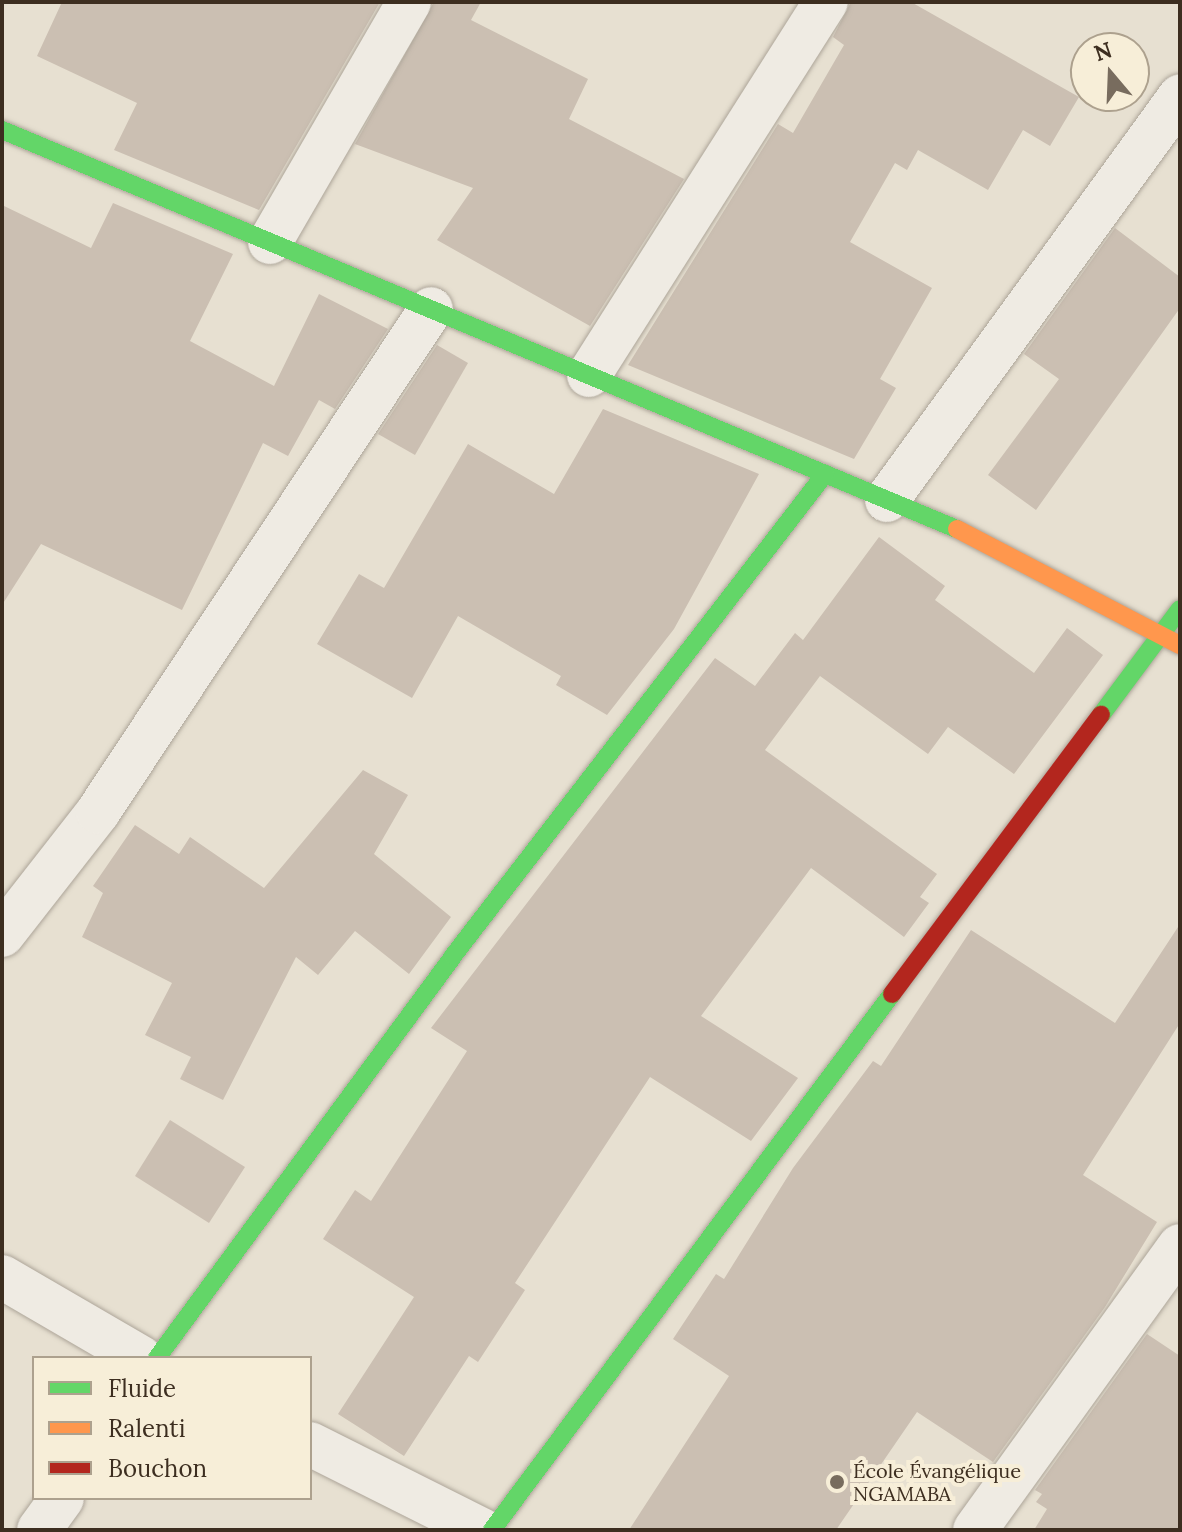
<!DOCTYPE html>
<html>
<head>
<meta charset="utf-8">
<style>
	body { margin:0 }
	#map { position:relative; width:1182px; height:1532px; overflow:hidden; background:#e7e0d1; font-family:Lora,serif }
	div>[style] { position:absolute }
	.building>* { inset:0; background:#cbbfb2 }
	.roads { filter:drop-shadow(0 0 2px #ada599) drop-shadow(0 0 2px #ada599) }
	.street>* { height:44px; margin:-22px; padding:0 22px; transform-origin:22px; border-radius:22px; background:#efebe3 }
	.fast>* { height:18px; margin:-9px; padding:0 9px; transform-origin:9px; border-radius:9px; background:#63d668 }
	.slow>* { height:18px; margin:-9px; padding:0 9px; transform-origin:9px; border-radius:9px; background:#ff974d }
	.jam>* { height:18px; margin:-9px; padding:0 9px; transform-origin:9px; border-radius:9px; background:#b3261e }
	.dots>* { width:22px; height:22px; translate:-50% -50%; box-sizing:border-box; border:4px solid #f7eed8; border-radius:50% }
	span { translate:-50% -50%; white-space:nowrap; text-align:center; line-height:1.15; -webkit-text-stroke:8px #f7eed8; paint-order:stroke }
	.poi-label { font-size:20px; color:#3d2e20 }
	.left { translate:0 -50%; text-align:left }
	.frame { position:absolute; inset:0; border:4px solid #3d2e20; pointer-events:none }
	.legend { position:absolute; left:32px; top:1356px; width:280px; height:144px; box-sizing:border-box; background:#f7eed8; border:2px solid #ada18e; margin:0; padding:10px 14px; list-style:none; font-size:24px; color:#3d2e20 }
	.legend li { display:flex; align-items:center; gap:16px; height:40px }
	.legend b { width:40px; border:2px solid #ada18e }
	.north { position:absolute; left:1070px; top:32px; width:80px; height:80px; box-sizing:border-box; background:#f7eed8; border:2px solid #ada18e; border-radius:50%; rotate:341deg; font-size:22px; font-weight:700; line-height:32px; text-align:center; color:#3d2e20 }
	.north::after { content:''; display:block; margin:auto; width:28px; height:36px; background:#786c5e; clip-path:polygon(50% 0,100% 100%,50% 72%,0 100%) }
</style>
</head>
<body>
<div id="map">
	<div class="building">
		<div style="clip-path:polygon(62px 2px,380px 2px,259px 210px,114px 150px,137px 103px,37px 56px)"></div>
		<div style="clip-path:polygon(434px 2px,481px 2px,471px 20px,588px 79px,569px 119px,684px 179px,590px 326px,437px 240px,473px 188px,355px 144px)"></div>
		<div style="clip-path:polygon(851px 2px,911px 2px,1079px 97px,1050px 146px,1023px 130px,988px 190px,918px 150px,907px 170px,895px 163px,850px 242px,932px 288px,880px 379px,896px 388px,854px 459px,628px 365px,778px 124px,793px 133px,844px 45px,833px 37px)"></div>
		<div style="clip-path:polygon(113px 203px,233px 254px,190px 341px,274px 386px,319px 294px,388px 329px,335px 409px,319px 400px,288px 456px,263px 443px,182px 610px,41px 544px,2px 605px,2px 205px,91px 248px)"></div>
		<div style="clip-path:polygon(1115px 228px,1180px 277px,1180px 308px,1036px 510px,988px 475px,1059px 379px,1024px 354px)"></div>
		<div style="clip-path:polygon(437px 345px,468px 363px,415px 455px,378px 434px)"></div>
		<div style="clip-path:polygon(603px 409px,759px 474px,674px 629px,607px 715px,556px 685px,561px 676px,458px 616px,412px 698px,317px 644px,359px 574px,384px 588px,468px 444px,554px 494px)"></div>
		<div style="clip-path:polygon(879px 537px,945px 586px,935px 600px,1034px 673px,1067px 628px,1103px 655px,1014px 774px,948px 727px,928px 754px,820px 676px,765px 750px,937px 874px,920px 897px,929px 903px,904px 937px,811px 868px,701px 1016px,798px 1078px,751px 1141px,650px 1077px,515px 1283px,525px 1290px,478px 1362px,469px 1356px,404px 1456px,338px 1414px,414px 1297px,323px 1239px,355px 1190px,371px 1201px,467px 1051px,431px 1028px,715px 658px,755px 686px,795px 633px,803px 640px)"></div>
		<div style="clip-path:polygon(363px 770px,408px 795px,374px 854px,451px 917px,409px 974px,355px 931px,318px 975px,296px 957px,223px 1100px,180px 1079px,191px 1057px,145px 1035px,172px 983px,82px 937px,103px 893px,93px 886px,135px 825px,179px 854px,190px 837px,264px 888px)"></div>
		<div style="clip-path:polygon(1180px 924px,1180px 1023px,1083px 1175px,1157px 1222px,1105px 1307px,993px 1462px,917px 1412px,836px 1530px,629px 1530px,729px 1376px,673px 1339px,716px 1274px,724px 1279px,793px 1168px,873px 1061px,881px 1066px,971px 930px,1115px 1023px)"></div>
		<div style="clip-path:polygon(170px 1120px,245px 1167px,209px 1223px,135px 1176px)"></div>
		<div style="clip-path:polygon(1147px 1334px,1180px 1356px,1180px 1530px,1034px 1530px,1047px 1509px,1036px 1502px,1042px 1494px,1035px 1490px)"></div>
	</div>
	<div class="roads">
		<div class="street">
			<div style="left:270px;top:242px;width:277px;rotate:-59.9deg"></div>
			<div style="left:589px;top:375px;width:442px;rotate:-57.6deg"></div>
			<div style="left:887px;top:500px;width:499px;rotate:-54deg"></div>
			<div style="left:2px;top:935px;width:156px;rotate:-52deg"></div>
			<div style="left:98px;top:812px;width:603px;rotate:-56.49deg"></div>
			<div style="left:2px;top:1277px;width:161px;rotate:30.2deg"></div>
			<div style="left:310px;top:1444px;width:192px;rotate:26.6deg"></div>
			<div style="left:39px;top:1530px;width:39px;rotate:-54deg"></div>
			<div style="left:975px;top:1530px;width:350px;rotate:-54.2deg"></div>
		</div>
		<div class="fast">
			<div style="left:2px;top:130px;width:1035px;rotate:22.68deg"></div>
			<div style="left:1101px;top:715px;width:132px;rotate:-53.3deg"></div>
			<div style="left:157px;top:1358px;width:499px;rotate:-53.6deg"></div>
			<div style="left:453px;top:956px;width:609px;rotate:-52.34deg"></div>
			<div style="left:492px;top:1530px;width:669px;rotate:-53.27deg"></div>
		</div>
		<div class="slow">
			<div style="left:957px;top:529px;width:251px;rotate:27.5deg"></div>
		</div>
		<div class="jam">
			<div style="left:892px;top:994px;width:349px;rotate:-53.2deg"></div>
		</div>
	</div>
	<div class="dots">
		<div style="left:837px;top:1482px;background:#786c5e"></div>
	</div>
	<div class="poi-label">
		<span class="left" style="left:853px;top:1482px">École Évangélique<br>NGAMABA</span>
	</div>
	<div class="frame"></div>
	<ul class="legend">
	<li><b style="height:10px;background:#63d668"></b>Fluide</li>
	<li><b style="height:10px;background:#ff974d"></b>Ralenti</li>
	<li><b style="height:10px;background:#b3261e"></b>Bouchon</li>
	</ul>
	<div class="north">N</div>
</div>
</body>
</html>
